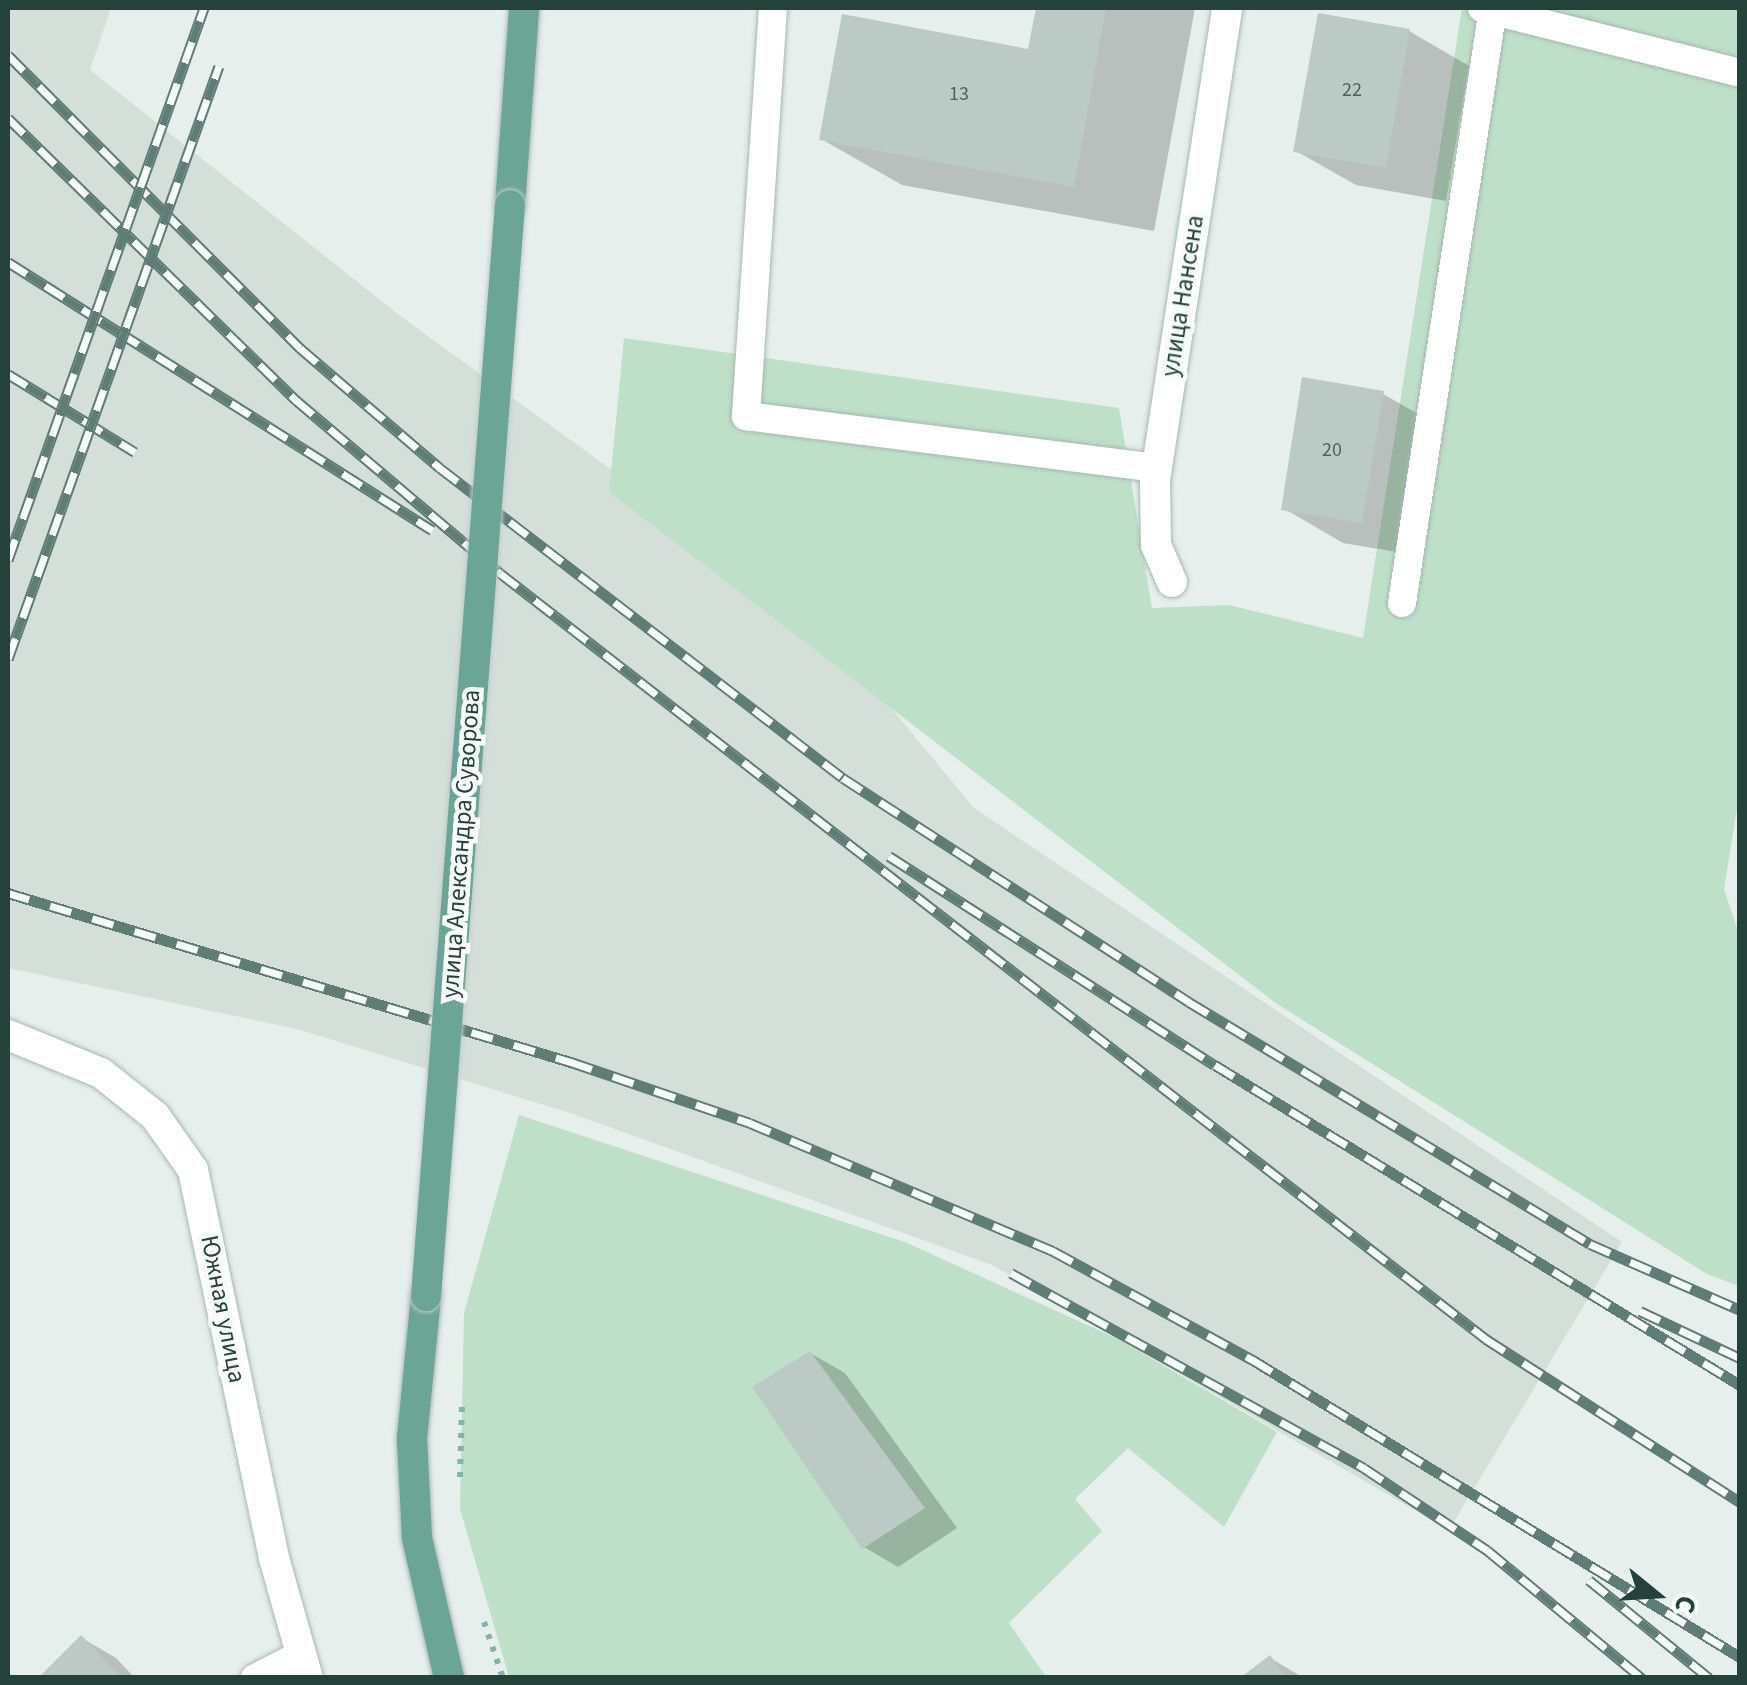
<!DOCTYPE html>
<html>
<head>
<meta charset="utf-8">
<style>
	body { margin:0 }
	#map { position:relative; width:1747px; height:1685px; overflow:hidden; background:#e6efeb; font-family:"Source Sans 3",sans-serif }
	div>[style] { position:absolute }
	.built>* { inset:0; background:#d4dfda }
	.green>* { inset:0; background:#bfe0c8 }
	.shadow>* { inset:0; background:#0003 }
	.building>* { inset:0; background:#bbcac4 }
	.path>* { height:6px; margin-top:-3px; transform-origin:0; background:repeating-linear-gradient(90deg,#86b3a5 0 5px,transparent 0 13px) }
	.roads { filter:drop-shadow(0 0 2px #a8b8b2) drop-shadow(0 0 2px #a8b8b2) }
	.lane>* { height:28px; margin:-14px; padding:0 14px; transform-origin:14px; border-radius:14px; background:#fff }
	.street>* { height:30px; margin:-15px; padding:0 15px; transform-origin:15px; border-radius:15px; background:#fff }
	.primary>* { height:30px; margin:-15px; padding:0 15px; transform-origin:15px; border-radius:15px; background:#6aa596 }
	.rail>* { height:11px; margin-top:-5.5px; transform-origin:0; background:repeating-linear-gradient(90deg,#f7fbf9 0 22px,#5f7d75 0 44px); box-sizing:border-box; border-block:2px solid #5f7d75 }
	.bridges { filter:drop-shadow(0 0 2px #c2cac8) drop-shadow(0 0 2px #c2cac8) }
	.primary-bridge>* { height:30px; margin:-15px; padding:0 15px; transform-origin:15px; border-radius:15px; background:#6aa596 }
	span { translate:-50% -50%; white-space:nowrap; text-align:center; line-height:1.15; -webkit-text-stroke:9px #f7fbf9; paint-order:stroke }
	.number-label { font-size:20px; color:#4a645c }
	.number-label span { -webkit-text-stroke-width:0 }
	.street-label { font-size:25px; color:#24423a }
	.frame { position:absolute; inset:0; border:10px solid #24423a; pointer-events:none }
	.north { position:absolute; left:1607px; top:1545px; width:100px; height:100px; -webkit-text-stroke:8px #f7fbf9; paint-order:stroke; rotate:108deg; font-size:28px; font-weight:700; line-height:40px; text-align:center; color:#24423a }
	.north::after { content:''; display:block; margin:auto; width:35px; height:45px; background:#24423a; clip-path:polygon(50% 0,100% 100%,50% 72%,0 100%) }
</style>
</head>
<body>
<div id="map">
	<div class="built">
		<div style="clip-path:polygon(8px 8px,111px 8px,90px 70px,403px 318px,818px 620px,974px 808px,1622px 1242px,1449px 1530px,992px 1265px,573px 1114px,297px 1029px,8px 968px)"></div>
	</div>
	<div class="green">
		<div style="clip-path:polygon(1462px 8px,1739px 8px,1740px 790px,1724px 889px,1740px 937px,1739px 1286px,1707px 1274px,1277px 1004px,609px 492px,624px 338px,1119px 408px,1152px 608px,1229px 605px,1363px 638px)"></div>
		<div style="clip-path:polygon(519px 1115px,905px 1242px,1120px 1340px,1277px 1432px,1224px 1527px,1128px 1448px,1075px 1499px,1102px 1531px,1009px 1623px,1046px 1677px,509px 1677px,460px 1509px,464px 1313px)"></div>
	</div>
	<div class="shadow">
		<div style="clip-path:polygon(1038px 8px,1195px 8px,1154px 231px,902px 185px,821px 139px,1030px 52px)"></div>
		<div style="clip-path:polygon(1409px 31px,1469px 66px,1446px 201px,1356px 185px,1296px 151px)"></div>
		<div style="clip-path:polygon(1383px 394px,1443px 428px,1421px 556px,1343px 543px,1283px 508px)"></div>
		<div style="clip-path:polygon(810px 1353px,845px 1373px,957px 1528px,898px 1567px,864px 1547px)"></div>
		<div style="clip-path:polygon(82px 1638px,116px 1658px,135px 1678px,41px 1678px)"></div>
		<div style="clip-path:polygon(1270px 1658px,1304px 1678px,1245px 1678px)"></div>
	</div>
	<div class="building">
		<div style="clip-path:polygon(1036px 8px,1106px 8px,1074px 187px,819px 140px,842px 14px,1028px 49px)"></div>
		<div style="clip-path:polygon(1318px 13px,1410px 29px,1386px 168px,1293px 152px)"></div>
		<div style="clip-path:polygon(1302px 377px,1384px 391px,1362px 523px,1281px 510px)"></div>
		<div style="clip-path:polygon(810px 1351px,925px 1508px,862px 1549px,752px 1387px)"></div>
		<div style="clip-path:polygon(81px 1635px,122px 1678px,38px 1678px)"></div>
		<div style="clip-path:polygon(1270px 1655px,1287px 1678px,1240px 1678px)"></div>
	</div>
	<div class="path">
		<div style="left:460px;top:1477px;width:72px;rotate:-88.4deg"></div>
		<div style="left:484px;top:1622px;width:59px;rotate:71.3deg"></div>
	</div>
	<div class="roads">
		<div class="lane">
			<div style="left:773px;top:8px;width:409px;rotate:93.8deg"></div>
			<div style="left:746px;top:416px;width:413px;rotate:7.2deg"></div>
			<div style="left:1482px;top:8px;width:266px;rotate:14.1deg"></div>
			<div style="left:1402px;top:603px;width:602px;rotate:-81.3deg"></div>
			<div style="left:255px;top:1678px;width:51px;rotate:-27.1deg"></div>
		</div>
		<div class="street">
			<div style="left:1172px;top:582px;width:40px;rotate:-113.4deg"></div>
			<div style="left:1156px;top:545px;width:65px;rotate:-90.9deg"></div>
			<div style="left:1155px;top:480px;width:477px;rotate:-81.3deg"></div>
			<div style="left:8px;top:1035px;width:100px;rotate:22.2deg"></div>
			<div style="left:101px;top:1073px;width:69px;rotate:38.5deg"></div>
			<div style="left:155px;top:1116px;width:66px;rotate:54.9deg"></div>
			<div style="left:193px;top:1170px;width:396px;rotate:78.2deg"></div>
			<div style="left:274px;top:1558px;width:125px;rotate:74.2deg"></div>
		</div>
		<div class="primary">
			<div style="left:510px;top:205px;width:197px;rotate:-85.9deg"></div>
			<div style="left:426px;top:1296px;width:144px;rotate:95.6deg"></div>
			<div style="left:412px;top:1439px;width:99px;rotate:87.1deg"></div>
			<div style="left:417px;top:1538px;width:144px;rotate:77.1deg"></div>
		</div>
	</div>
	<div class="rail">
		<div style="left:8px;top:55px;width:414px;rotate:45.1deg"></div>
		<div style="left:300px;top:348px;width:184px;rotate:40.6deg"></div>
		<div style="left:440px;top:468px;width:508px;rotate:37.57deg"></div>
		<div style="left:843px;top:778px;width:412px;rotate:32.9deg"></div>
		<div style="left:1189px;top:1002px;width:468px;rotate:31.1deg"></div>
		<div style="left:1590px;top:1244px;width:164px;rotate:23.7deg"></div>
		<div style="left:8px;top:118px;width:403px;rotate:44.4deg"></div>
		<div style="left:296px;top:400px;width:267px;rotate:40.3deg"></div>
		<div style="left:500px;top:573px;width:1249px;rotate:37.84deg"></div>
		<div style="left:1486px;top:1339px;width:302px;rotate:32.7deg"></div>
		<div style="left:8px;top:262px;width:502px;rotate:32.3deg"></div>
		<div style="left:8px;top:374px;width:149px;rotate:31.6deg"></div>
		<div style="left:8px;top:560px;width:586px;rotate:-70.45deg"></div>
		<div style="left:8px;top:659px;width:629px;rotate:-70.41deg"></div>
		<div style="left:889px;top:856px;width:387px;rotate:32.7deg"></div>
		<div style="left:1215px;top:1065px;width:615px;rotate:31.36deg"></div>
		<div style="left:8px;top:893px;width:588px;rotate:16.71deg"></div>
		<div style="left:571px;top:1062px;width:189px;rotate:18.8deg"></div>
		<div style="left:750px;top:1123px;width:329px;rotate:22.9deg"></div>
		<div style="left:1053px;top:1251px;width:228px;rotate:28.6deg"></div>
		<div style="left:1253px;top:1360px;width:570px;rotate:31.38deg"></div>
		<div style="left:1011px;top:1273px;width:403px;rotate:28.9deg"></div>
		<div style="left:1364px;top:1468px;width:148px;rotate:33.7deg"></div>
		<div style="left:1487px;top:1550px;width:201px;rotate:39.6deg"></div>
		<div style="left:1640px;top:1311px;width:110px;rotate:25.2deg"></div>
		<div style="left:1589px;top:1580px;width:155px;rotate:39.2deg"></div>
	</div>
	<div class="bridges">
		<div class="primary-bridge">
			<div style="left:426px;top:1296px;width:1094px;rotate:-85.6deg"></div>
		</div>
	</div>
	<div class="number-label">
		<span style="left:1352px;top:90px">22</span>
		<span style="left:959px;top:94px">13</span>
		<span style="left:1332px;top:450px">20</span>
	</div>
	<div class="street-label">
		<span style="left:1183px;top:296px;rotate:-81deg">улица Нансена</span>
		<span style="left:461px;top:844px;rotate:-86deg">улица Александра Суворова</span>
		<span style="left:223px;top:1309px;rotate:79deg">Южная улица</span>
	</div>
	<div class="frame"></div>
	<div class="north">С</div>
</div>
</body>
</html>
